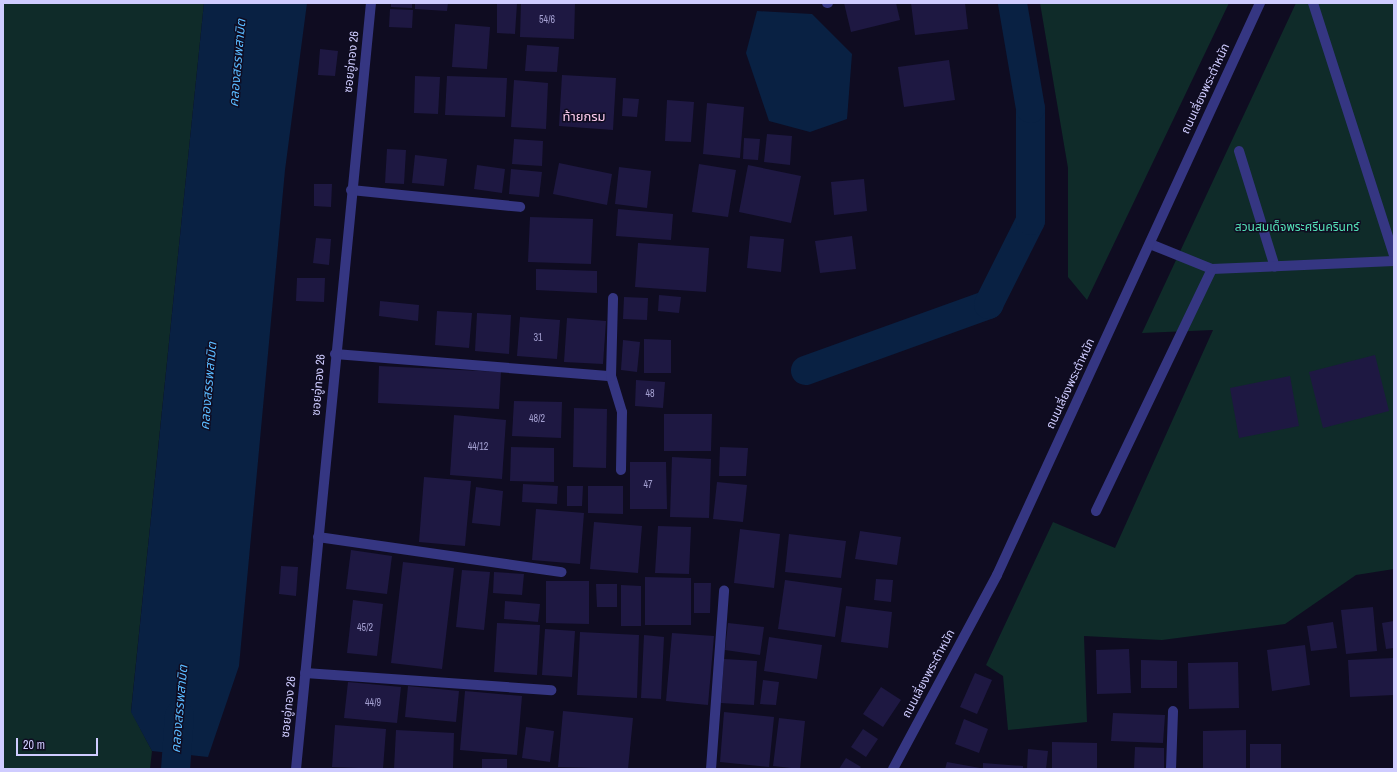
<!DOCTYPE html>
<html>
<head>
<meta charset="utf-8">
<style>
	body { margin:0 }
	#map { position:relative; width:1397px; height:772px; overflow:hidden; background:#0f0c21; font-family:"Archivo Narrow","Noto Sans Thai",sans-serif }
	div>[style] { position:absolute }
	.green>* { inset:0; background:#0f2b29 }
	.water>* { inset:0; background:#092143 }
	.canal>* { height:29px; margin:-14.5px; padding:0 14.5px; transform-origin:14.5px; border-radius:14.5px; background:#092143 }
	.building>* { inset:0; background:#1e1842 }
	.minor>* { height:10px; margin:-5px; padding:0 5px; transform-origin:5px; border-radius:5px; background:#353682 }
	span { translate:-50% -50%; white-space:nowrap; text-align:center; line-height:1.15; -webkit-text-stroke:3px #0f0c21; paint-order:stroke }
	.number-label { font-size:10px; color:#a39fd0 }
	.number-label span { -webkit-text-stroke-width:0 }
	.street-label { font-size:12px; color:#cfccff }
	.park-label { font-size:12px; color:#54e3b8 }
	.water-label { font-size:13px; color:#5abaff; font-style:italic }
	.neighbourhood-label { font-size:13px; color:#ffceef }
	.frame { position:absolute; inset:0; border:4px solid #cfccff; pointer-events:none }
	.scale { position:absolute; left:16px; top:738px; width:82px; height:18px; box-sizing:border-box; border:2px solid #cfccff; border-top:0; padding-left:5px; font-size:12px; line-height:14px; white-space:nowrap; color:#cfccff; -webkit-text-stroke:3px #0f0c21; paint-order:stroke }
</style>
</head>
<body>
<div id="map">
	<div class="green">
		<div style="clip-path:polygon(3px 3px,204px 3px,131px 711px,152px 751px,150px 769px,3px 769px)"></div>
		<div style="clip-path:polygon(1040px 3px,1229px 3px,1087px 300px,1068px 277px,1068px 168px)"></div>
		<div style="clip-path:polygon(1296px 3px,1394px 3px,1394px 569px,1356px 575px,1285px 624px,1162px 640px,1084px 636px,1087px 722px,1008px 730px,1003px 676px,986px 665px,1053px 522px,1115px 548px,1213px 330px,1142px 333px)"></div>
	</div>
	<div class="water">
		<div style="clip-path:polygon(204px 3px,307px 3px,285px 170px,239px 666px,208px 757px,152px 751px,131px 712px)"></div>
		<div style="clip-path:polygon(757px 11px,812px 14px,852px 54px,847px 119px,810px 132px,769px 121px,746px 53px)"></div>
	</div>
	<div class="canal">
		<div style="left:805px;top:370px;width:195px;rotate:-19.8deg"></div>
		<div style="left:988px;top:304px;width:94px;rotate:-63.4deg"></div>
		<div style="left:1030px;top:220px;width:112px;rotate:-90deg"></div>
		<div style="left:1030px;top:108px;width:107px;rotate:-99.7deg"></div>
		<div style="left:175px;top:769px;width:54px;rotate:-85.8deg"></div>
	</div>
	<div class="building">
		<div style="clip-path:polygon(391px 3px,412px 3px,412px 8px,391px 7px)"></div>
		<div style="clip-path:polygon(415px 3px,448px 3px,447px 11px,415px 9px)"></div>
		<div style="clip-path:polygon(497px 3px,517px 3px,515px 34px,497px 33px)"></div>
		<div style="clip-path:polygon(521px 3px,575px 3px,574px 39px,520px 37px)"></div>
		<div style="clip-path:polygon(844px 3px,896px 3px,900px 20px,851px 32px)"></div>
		<div style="clip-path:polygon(911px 3px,965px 3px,968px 29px,915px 35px)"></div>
		<div style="clip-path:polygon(390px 9px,413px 10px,412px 28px,389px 27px)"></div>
		<div style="clip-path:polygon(455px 24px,490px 27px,487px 69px,452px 67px)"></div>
		<div style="clip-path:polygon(527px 45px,559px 47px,557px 72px,525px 71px)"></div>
		<div style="clip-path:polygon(320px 49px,338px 51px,335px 76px,318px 75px)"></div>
		<div style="clip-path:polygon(949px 60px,955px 100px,904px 107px,898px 67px)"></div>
		<div style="clip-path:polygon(562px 75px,616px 78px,613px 130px,559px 126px)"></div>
		<div style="clip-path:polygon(415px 76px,440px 77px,438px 114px,414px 113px)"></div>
		<div style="clip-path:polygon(447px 76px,507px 78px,505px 117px,445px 115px)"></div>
		<div style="clip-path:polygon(514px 80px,548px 83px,546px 129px,511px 127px)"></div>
		<div style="clip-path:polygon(623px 98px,639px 99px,637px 117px,622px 116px)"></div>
		<div style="clip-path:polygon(667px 100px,694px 102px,691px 142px,665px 141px)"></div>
		<div style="clip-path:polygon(707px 103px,744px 107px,740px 158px,703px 154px)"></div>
		<div style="clip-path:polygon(767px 134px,792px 136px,790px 165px,764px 162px)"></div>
		<div style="clip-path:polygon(744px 138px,760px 139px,758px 160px,743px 159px)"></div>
		<div style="clip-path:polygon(514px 139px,543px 141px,542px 166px,512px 164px)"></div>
		<div style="clip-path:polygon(387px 149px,406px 150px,404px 184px,385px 183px)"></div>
		<div style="clip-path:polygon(415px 155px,447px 159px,444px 186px,412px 183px)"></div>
		<div style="clip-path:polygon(559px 163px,612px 174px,607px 205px,553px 194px)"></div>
		<div style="clip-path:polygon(699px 164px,736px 170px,728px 217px,692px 212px)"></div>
		<div style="clip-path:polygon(477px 165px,505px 169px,502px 193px,474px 189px)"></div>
		<div style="clip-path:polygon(748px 165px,801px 176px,791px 223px,739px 212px)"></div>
		<div style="clip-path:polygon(619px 167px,651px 171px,647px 208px,615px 204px)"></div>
		<div style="clip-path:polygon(511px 169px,542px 172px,539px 197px,509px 194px)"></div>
		<div style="clip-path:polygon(864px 179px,867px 211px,834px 215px,831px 182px)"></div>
		<div style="clip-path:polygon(314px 184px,332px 184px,331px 207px,314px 206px)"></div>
		<div style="clip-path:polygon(618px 209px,673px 214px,671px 240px,616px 236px)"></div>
		<div style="clip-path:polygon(530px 217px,593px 219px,591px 264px,528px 262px)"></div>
		<div style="clip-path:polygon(750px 236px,784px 239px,781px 272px,747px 268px)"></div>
		<div style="clip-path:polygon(852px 236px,856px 269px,820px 273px,815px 241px)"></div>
		<div style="clip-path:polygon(316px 238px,331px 239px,329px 265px,313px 263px)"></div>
		<div style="clip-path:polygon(638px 243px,709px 248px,706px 292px,635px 287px)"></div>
		<div style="clip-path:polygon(536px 269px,597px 271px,597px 293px,536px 290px)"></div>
		<div style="clip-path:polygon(297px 278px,325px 278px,324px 302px,296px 301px)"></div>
		<div style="clip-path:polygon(659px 295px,681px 297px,679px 313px,658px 311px)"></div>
		<div style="clip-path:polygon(624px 297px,648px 298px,647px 320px,623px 319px)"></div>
		<div style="clip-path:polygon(380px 301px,419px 305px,418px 321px,379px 316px)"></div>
		<div style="clip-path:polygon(437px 311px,472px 313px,469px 348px,435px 345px)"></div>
		<div style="clip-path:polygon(477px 313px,511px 315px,509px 354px,475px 351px)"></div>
		<div style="clip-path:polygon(520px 317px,560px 320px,557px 359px,517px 356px)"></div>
		<div style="clip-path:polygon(567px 318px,606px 321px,603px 364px,564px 362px)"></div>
		<div style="clip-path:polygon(644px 339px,671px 340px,671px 373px,644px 373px)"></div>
		<div style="clip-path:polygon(623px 340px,640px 342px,637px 372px,621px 370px)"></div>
		<div style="clip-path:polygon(1375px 355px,1389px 411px,1323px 428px,1309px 372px)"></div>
		<div style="clip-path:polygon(379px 366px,501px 372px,499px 409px,378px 403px)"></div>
		<div style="clip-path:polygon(1290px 376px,1299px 426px,1239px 438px,1230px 388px)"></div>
		<div style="clip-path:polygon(636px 380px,665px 382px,663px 408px,635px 406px)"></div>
		<div style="clip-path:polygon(514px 401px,562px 402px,561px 438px,512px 436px)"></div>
		<div style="clip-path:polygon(574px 408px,607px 409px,606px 468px,573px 467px)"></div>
		<div style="clip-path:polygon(664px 414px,712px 414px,711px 451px,664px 451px)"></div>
		<div style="clip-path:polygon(454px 415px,506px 420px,502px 479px,450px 475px)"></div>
		<div style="clip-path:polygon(511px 447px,554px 448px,554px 482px,510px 481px)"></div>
		<div style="clip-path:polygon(720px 447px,748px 448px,746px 476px,719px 476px)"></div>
		<div style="clip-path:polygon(672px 457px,711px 459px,709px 518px,670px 517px)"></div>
		<div style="clip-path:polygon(630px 462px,666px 462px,667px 509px,630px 509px)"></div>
		<div style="clip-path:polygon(424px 477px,471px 481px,465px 546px,419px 542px)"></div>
		<div style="clip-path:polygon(717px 482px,747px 485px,743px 522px,713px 519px)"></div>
		<div style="clip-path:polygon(523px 484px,558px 486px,557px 504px,522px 502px)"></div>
		<div style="clip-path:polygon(567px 486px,583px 486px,582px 506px,567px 506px)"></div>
		<div style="clip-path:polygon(588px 486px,623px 486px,623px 514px,588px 513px)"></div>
		<div style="clip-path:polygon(476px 487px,503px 491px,500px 526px,472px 523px)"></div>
		<div style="clip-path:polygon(536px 509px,584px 513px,580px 564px,532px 560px)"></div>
		<div style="clip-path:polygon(594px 522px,642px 526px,638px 573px,590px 569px)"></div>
		<div style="clip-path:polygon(658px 526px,691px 527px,689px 574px,655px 573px)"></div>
		<div style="clip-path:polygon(740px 529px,780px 534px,774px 588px,734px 583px)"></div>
		<div style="clip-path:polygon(860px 531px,901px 537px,897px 565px,855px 559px)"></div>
		<div style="clip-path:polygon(789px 534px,846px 541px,841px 578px,785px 572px)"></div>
		<div style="clip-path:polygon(351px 550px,392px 556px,387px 594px,346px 589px)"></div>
		<div style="clip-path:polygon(403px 562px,454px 568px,442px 669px,391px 663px)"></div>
		<div style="clip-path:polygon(281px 566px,298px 567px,296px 596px,279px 594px)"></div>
		<div style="clip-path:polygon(462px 570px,490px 572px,484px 630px,456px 627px)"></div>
		<div style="clip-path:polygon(494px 572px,524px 574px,522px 595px,493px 593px)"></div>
		<div style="clip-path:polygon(645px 577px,691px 578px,691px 625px,645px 625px)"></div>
		<div style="clip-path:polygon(876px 579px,893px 580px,891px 602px,874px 600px)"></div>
		<div style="clip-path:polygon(785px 580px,842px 588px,835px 637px,778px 629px)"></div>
		<div style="clip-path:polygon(546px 581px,589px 581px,589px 624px,546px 623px)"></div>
		<div style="clip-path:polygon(694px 583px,711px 583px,710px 613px,694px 613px)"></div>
		<div style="clip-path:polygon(596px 584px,617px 584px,617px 607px,597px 607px)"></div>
		<div style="clip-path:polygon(621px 585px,641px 586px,641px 626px,621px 626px)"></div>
		<div style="clip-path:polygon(353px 600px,383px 604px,377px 656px,347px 653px)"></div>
		<div style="clip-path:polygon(505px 601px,540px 604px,538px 622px,504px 619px)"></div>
		<div style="clip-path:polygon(846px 606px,892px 612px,888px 648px,841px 642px)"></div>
		<div style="clip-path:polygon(1373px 607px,1377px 651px,1346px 654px,1341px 610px)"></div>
		<div style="clip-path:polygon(1394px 621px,1394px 648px,1386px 649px,1382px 623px)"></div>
		<div style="clip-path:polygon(1333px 622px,1337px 648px,1311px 651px,1307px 626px)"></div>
		<div style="clip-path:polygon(497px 623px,540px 625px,537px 675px,494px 672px)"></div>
		<div style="clip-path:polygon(728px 623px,764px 627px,760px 655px,725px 650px)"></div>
		<div style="clip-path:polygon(545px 629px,575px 631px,572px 677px,542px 675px)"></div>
		<div style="clip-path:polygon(580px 632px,639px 635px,637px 698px,577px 695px)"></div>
		<div style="clip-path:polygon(672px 633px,714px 636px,708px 705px,666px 701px)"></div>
		<div style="clip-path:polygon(644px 635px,664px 637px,661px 699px,641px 698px)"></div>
		<div style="clip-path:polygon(769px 637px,822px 645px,817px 679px,764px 671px)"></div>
		<div style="clip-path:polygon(1305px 645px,1310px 685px,1272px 691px,1267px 650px)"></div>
		<div style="clip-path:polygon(1129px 649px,1131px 693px,1097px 694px,1096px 650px)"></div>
		<div style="clip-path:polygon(1394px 658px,1394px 695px,1350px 697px,1348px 660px)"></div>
		<div style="clip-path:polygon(724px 659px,757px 661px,754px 705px,721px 703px)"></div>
		<div style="clip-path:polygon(1141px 660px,1177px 661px,1177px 688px,1141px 688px)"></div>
		<div style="clip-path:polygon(1238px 662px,1239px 708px,1189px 709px,1188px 663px)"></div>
		<div style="clip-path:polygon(975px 673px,992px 680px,977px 714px,960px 707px)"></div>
		<div style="clip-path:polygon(763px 680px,779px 682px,776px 705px,760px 704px)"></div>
		<div style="clip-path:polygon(348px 682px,401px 687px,397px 723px,344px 718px)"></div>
		<div style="clip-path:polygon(408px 686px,459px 691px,456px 722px,405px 717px)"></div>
		<div style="clip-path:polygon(881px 687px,901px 700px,883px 727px,863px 714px)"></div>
		<div style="clip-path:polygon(465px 691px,522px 696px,517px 755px,460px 750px)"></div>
		<div style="clip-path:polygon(563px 711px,633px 718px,628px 769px,558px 767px)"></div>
		<div style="clip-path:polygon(724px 712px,774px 717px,769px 767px,720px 762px)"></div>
		<div style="clip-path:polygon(1113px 713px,1165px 715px,1163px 743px,1111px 741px)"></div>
		<div style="clip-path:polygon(779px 718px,805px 721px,800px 769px,773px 766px)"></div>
		<div style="clip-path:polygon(964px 719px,988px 729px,979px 753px,955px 744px)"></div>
		<div style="clip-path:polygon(335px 725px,386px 729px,383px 769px,332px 767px)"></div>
		<div style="clip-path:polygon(526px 727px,554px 731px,550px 762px,522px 758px)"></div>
		<div style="clip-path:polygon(863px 729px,878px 739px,866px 757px,851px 747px)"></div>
		<div style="clip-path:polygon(396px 730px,454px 733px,453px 769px,394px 769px)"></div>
		<div style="clip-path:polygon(1246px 730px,1246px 769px,1203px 769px,1203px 731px)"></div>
		<div style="clip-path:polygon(1052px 742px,1097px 743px,1097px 769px,1052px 769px)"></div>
		<div style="clip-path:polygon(1250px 744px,1281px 744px,1281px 769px,1250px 769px)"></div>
		<div style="clip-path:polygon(1135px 747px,1164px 748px,1164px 769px,1134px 769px)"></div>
		<div style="clip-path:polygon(1028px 749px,1048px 751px,1046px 769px,1027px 769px)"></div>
		<div style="clip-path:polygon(846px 758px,861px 767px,859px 769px,839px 769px)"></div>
		<div style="clip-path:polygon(482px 759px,507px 759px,507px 769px,482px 769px)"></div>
		<div style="clip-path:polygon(947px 762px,980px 768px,980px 769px,945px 769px)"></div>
		<div style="clip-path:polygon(983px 763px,1023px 766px,1023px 769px,983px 769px)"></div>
	</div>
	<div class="minor">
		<div style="left:827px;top:3px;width:1px"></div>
		<div style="left:1313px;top:3px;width:265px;rotate:72.2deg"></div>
		<div style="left:1239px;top:151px;width:121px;rotate:72.8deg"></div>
		<div style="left:351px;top:190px;width:170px;rotate:5.7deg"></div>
		<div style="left:1150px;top:244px;width:67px;rotate:22deg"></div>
		<div style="left:1212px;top:269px;width:182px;rotate:-2.5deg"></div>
		<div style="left:335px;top:354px;width:277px;rotate:4.6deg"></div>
		<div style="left:611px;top:376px;width:38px;rotate:73deg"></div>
		<div style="left:622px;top:412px;width:58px;rotate:91deg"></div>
		<div style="left:611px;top:376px;width:78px;rotate:-88.5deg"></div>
		<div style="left:1096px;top:511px;width:268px;rotate:-64.4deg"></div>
		<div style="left:318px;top:537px;width:246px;rotate:8.2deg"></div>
		<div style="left:305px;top:673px;width:247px;rotate:4deg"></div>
		<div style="left:296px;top:769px;width:770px;rotate:-84.41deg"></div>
		<div style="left:711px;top:769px;width:179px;rotate:-85.8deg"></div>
		<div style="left:893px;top:769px;width:220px;rotate:-61.8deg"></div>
		<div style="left:997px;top:575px;width:630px;rotate:-65.31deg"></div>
		<div style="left:1171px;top:769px;width:58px;rotate:-88deg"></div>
	</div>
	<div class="number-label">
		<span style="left:547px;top:20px">54/6</span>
		<span style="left:538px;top:338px">31</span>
		<span style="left:650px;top:394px">48</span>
		<span style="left:537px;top:419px">48/2</span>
		<span style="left:478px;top:447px">44/12</span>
		<span style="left:648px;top:485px">47</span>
		<span style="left:365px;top:628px">45/2</span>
		<span style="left:373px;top:703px">44/9</span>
	</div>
	<div class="street-label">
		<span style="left:352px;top:62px;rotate:-84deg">ซอยอู่ทอง 26</span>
		<span style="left:1206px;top:89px;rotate:-65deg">ถนนเลี่ยงพระตำหนัก</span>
		<span style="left:1071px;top:384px;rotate:-65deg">ถนนเลี่ยงพระตำหนัก</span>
		<span style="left:319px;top:385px;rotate:-85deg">ซอยอู่ทอง 26</span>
		<span style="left:929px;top:674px;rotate:-62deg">ถนนเลี่ยงพระตำหนัก</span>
		<span style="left:289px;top:707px;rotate:-84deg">ซอยอู่ทอง 26</span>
	</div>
	<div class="park-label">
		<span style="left:1297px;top:228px">สวนสมเด็จพระศรีนครินทร์</span>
	</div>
	<div class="water-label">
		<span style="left:238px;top:63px;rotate:-85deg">คลองสรรพสามิต</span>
		<span style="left:209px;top:386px;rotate:-85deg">คลองสรรพสามิต</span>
		<span style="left:180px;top:709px;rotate:-85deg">คลองสรรพสามิต</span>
	</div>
	<div class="neighbourhood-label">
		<span style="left:584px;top:117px">ท้ายกรม</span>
	</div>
	<div class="frame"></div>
	<div class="scale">20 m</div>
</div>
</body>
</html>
